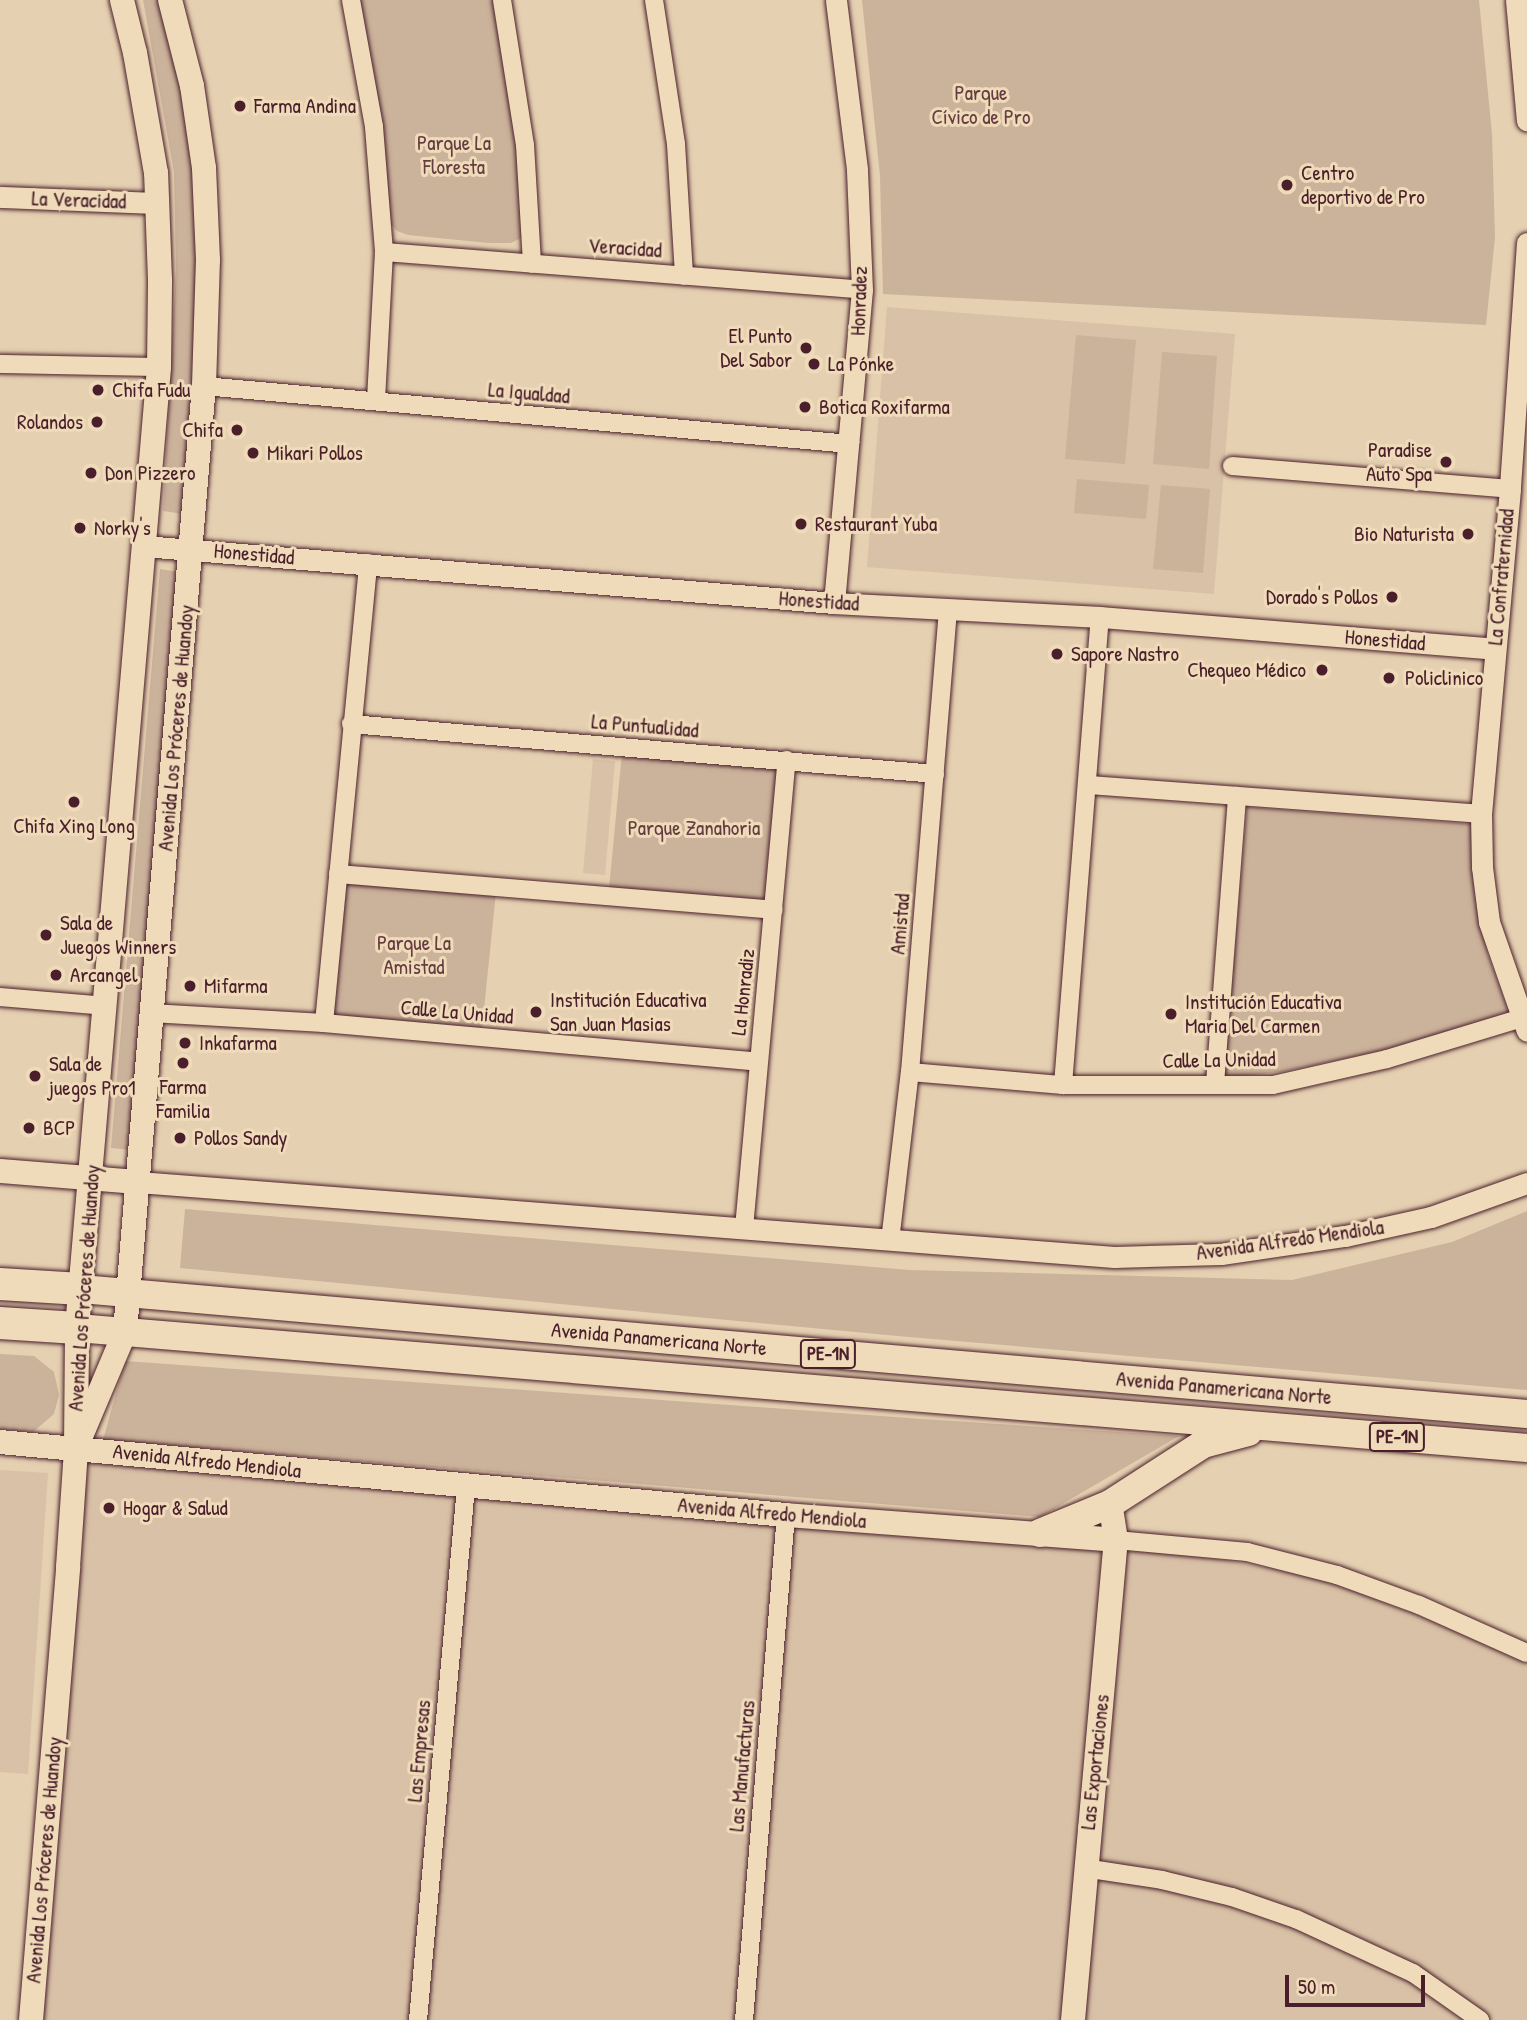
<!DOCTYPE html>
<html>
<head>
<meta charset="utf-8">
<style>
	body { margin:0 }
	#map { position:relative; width:1527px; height:2020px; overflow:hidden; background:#e5d0b1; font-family:"Patrick Hand",sans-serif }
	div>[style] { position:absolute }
	.built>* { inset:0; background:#d8c1a6 }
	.green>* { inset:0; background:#cbb29a }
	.roads { filter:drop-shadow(0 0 2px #4a1f2b) drop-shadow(0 0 2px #4a1f2b) }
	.minor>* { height:18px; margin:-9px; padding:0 9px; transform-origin:9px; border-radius:9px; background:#efdbb9 }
	.tertiary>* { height:21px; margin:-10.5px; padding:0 10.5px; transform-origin:10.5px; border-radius:10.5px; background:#efdbb9 }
	.secondary>* { height:24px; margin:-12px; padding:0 12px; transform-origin:12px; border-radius:12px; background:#efdbb9 }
	.trunk>* { height:28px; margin:-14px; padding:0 14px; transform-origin:14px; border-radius:14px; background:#efdbb9 }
	.motorway>* { height:32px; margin:-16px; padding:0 16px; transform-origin:16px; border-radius:16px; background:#efdbb9 }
	.dots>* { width:19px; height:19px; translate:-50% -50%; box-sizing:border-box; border:4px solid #efdbb9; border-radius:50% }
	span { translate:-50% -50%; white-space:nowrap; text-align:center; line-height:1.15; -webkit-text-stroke:6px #efdbb9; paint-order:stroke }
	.shield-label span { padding:2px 5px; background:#efdbb9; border:2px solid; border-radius:5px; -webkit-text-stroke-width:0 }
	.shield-label { font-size:19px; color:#4a1f2b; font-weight:700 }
	.park-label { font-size:21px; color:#643c41 }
	.poi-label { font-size:21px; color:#4a1f2b }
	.left { translate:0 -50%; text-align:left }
	.right { translate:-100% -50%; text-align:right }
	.street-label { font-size:21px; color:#4a1f2b }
	.scale { position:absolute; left:1285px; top:1975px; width:140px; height:32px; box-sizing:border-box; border:4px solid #4a1f2b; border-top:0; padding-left:9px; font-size:21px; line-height:24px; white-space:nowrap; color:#4a1f2b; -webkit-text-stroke:5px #efdbb9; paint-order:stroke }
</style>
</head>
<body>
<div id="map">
	<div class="built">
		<div style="clip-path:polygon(887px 307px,1235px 334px,1214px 594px,867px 567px)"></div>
		<div style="clip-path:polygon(593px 759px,615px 761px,605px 875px,583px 873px)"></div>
		<div style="clip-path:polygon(82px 1459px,1197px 1555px,1324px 1579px,1509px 1651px,1527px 1662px,1527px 2020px,39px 2020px)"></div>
		<div style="clip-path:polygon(0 1470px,48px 1473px,28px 1774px,0 1772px)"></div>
	</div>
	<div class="green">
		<div style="clip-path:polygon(143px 0,163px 0,187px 109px,198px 220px,194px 368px,184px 514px,163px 511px,176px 269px,174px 172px)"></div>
		<div style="clip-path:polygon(360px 0,500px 0,527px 226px,521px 238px,511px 243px,488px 243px,408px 235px,397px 231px,390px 223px)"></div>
		<div style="clip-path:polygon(862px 0,1479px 0,1492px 134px,1495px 237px,1486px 325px,883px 294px,880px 176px)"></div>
		<div style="clip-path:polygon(1076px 335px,1136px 340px,1125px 464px,1065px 459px)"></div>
		<div style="clip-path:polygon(1162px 352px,1217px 356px,1209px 469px,1153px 464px)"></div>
		<div style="clip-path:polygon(1077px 479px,1149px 485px,1146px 519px,1074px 513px)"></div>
		<div style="clip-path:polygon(1161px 485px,1210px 489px,1203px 573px,1153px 569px)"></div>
		<div style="clip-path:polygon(160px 569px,179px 572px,130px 1150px,111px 1148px)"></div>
		<div style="clip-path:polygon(622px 753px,779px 766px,768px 903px,609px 889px)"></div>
		<div style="clip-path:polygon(1247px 807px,1471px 824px,1476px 898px,1488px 955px,1509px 1013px,1389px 1049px,1280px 1072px,1224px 1078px)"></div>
		<div style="clip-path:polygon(345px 881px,496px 892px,482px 1029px,332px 1017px)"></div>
		<div style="clip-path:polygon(185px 1209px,909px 1270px,1292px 1280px,1452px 1242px,1527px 1211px,1527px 1390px,897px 1336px,180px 1268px)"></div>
		<div style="clip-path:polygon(0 1354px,34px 1356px,54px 1372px,59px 1395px,54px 1414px,33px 1432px,0 1429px)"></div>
		<div style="clip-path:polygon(125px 1361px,922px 1419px,1179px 1436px,1040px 1517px,103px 1440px)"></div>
	</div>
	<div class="roads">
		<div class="minor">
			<div style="left:351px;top:0;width:129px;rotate:79.7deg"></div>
			<div style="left:374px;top:127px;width:125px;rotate:85.4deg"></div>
			<div style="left:384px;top:252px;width:149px;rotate:93.1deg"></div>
			<div style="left:502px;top:0;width:147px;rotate:81deg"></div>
			<div style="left:525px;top:145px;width:119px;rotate:86.6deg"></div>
			<div style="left:654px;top:0;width:146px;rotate:81.3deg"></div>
			<div style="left:676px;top:144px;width:132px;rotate:86.5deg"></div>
			<div style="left:384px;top:252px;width:480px;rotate:4.5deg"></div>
			<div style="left:0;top:364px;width:159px;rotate:1.1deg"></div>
			<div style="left:204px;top:386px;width:649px;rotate:5.13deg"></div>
			<div style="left:1232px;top:466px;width:279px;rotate:4.7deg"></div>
			<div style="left:351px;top:724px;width:586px;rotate:4.89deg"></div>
			<div style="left:1088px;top:785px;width:394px;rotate:4.2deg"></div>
			<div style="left:338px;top:874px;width:437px;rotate:4.7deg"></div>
			<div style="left:0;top:997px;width:107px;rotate:4.8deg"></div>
			<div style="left:151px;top:1013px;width:173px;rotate:3.3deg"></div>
			<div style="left:324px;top:1023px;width:436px;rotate:5.1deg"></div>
			<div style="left:324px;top:1023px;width:462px;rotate:-84.5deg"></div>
			<div style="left:910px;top:1072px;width:154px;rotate:4.9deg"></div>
			<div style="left:1063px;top:1085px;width:210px"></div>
			<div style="left:1273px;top:1085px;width:117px;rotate:-12.8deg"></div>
			<div style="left:1387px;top:1059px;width:141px;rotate:-16.9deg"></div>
			<div style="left:1215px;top:1084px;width:289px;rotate:-85.6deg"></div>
			<div style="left:1063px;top:1085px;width:469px;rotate:-85.5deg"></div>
			<div style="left:744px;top:1228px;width:470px;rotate:-84.8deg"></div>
			<div style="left:890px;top:1241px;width:170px;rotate:-83.3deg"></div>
			<div style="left:910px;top:1072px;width:464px;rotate:-85.3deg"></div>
			<div style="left:1116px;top:1540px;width:132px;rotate:5.2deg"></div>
			<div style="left:1247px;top:1552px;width:93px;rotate:14.3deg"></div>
			<div style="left:1337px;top:1575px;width:87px;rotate:20.1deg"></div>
			<div style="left:1419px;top:1605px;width:118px;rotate:24deg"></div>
			<div style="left:1084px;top:1868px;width:79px;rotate:8.7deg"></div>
			<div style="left:1162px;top:1880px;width:72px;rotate:13.7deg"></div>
			<div style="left:1232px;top:1897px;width:68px;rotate:19deg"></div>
			<div style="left:1296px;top:1919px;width:129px;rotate:24.8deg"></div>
			<div style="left:1413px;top:1973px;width:82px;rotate:35deg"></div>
			<div style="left:418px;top:2020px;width:536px;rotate:-84.86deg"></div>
			<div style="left:744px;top:2020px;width:507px;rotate:-85.25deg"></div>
		</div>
		<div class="tertiary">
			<div style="left:1516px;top:0;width:121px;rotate:84.8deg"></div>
			<div style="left:0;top:197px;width:158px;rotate:2.2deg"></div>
			<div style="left:1527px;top:243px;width:247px;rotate:94deg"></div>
			<div style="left:1510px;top:489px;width:326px;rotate:95.1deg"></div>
			<div style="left:1481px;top:814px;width:53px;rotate:88.9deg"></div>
			<div style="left:1482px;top:867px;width:55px;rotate:82.7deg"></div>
			<div style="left:1489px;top:922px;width:115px;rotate:70.8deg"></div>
			<div style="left:144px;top:546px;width:692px;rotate:4.72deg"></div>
			<div style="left:834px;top:603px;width:266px;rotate:3deg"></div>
			<div style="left:1100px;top:617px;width:395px;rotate:4.6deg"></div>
			<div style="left:834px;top:603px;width:314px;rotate:-84.9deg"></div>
			<div style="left:862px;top:290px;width:121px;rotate:-92.4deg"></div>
			<div style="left:857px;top:169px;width:170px;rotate:-97.1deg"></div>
			<div style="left:138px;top:1182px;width:979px;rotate:4.39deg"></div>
			<div style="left:1114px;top:1257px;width:107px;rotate:-1.6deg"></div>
			<div style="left:1221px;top:1254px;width:125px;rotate:-8.3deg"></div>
			<div style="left:1345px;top:1236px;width:88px;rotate:-12.5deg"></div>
			<div style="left:1431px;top:1217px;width:102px;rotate:-19.5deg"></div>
		</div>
		<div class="secondary">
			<div style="left:0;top:1171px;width:138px;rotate:4.6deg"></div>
			<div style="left:81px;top:1436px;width:113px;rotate:-67.1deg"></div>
			<div style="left:125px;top:1332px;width:949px;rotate:-85.23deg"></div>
			<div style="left:204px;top:386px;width:126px;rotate:-88.2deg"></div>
			<div style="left:208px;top:260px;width:92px;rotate:-92.5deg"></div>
			<div style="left:204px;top:168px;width:83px;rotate:-98.3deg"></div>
			<div style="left:192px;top:86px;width:89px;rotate:-104.3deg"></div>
			<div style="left:0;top:1442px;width:789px;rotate:5.31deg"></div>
			<div style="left:786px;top:1515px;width:331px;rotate:4.3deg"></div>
			<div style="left:31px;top:2020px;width:455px;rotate:-85.3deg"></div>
			<div style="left:68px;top:1567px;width:118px;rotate:-86.1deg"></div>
			<div style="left:76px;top:1449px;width:121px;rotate:-89.5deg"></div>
			<div style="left:77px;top:1328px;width:964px;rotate:-85.12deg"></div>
			<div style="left:159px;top:367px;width:87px;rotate:-89.3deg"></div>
			<div style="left:160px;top:280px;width:107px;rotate:-92.1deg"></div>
			<div style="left:156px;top:173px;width:122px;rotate:-99.9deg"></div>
			<div style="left:135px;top:53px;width:55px;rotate:-103.8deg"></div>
			<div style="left:1073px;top:2020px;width:482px;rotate:-84.9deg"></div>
			<div style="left:1116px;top:1540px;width:36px;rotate:-99deg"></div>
		</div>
		<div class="trunk">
			<div style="left:81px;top:1289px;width:1451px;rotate:4.94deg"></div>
			<div style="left:77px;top:1328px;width:1455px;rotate:4.73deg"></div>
			<div style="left:1040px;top:1533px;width:76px;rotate:-22.5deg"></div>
			<div style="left:1110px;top:1504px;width:111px;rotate:-32.8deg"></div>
			<div style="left:1203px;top:1444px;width:47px;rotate:-14.9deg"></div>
		</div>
		<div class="motorway">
			<div style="left:0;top:1284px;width:81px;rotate:3.5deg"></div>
			<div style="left:0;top:1323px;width:77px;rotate:3.7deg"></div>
		</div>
	</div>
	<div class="dots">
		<div style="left:240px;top:106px;background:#4a1f2b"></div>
		<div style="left:1287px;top:185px;background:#4a1f2b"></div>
		<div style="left:806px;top:348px;background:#4a1f2b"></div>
		<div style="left:814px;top:364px;background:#4a1f2b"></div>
		<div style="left:98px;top:390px;background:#4a1f2b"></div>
		<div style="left:805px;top:407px;background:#4a1f2b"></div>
		<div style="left:97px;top:422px;background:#4a1f2b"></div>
		<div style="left:237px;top:430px;background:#4a1f2b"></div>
		<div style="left:253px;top:453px;background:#4a1f2b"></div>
		<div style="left:1446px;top:462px;background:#4a1f2b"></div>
		<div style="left:91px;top:473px;background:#4a1f2b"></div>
		<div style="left:801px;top:524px;background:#4a1f2b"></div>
		<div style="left:80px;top:528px;background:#4a1f2b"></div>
		<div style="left:1468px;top:534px;background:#4a1f2b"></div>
		<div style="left:1392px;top:597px;background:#4a1f2b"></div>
		<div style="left:1057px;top:654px;background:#4a1f2b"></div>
		<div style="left:1322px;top:670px;background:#4a1f2b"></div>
		<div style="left:1389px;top:678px;background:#4a1f2b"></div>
		<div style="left:74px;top:802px;background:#4a1f2b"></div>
		<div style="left:46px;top:935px;background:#4a1f2b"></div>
		<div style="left:56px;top:975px;background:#4a1f2b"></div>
		<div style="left:190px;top:986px;background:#4a1f2b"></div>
		<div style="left:536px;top:1012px;background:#4a1f2b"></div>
		<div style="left:1171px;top:1014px;background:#4a1f2b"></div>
		<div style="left:185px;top:1043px;background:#4a1f2b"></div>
		<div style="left:183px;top:1063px;background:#4a1f2b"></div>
		<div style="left:35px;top:1076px;background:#4a1f2b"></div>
		<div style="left:29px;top:1128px;background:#4a1f2b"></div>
		<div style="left:180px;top:1138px;background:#4a1f2b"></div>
		<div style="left:109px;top:1508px;background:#4a1f2b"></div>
	</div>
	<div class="shield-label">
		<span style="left:828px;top:1354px">PE-1N</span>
		<span style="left:1397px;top:1437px">PE-1N</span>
	</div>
	<div class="park-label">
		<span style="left:981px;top:105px">Parque<br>Cívico de Pro</span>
		<span style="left:454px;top:155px">Parque La<br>Floresta</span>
		<span style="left:694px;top:828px">Parque Zanahoria</span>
		<span style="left:414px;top:955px">Parque La<br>Amistad</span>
	</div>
	<div class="poi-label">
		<span class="left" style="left:254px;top:106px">Farma Andina</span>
		<span class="left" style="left:1301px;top:185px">Centro<br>deportivo de Pro</span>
		<span class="right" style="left:792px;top:348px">El Punto<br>Del Sabor</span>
		<span class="left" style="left:828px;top:364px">La Pónke</span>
		<span class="left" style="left:112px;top:390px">Chifa Fudu</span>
		<span class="left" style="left:819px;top:407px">Botica Roxifarma</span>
		<span class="right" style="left:83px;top:422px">Rolandos</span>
		<span class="right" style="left:223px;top:430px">Chifa</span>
		<span class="right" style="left:1432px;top:462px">Paradise<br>Auto Spa</span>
		<span class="left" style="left:267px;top:453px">Mikari Pollos</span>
		<span class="left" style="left:105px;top:473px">Don Pizzero</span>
		<span class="left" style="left:815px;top:524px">Restaurant Yuba</span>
		<span class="left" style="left:94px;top:528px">Norky's</span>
		<span class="right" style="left:1454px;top:534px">Bio Naturista</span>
		<span class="right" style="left:1378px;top:597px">Dorado's Pollos</span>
		<span class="left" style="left:1071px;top:654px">Sapore Nastro</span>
		<span class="right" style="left:1306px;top:670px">Chequeo Médico</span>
		<span class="left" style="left:1405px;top:678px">Policlinico</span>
		<span style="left:74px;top:826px">Chifa Xing Long</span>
		<span class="left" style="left:60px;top:935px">Sala de<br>Juegos Winners</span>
		<span class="left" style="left:70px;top:975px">Arcangel</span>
		<span class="left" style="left:204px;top:986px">Mifarma</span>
		<span class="left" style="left:550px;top:1012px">Institución Educativa<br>San Juan Masias</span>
		<span class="left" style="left:1185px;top:1014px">Institución Educativa<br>Maria Del Carmen</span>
		<span class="left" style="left:199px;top:1043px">Inkafarma</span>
		<span class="left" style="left:49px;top:1076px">Sala de<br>juegos Pro1</span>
		<span style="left:183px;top:1099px">Farma<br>Familia</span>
		<span class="left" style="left:43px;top:1128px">BCP</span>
		<span class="left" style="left:194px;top:1138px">Pollos Sandy</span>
		<span class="left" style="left:123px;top:1508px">Hogar &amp; Salud</span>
	</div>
	<div class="street-label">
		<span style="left:79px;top:200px;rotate:2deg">La Veracidad</span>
		<span style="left:625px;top:248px;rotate:4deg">Veracidad</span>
		<span style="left:859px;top:301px;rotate:-88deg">Honradez</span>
		<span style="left:529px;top:393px;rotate:5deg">La Igualdad</span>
		<span style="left:254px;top:554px;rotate:5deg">Honestidad</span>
		<span style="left:1501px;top:577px;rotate:-85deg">La Confraternidad</span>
		<span style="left:819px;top:601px;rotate:4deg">Honestidad</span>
		<span style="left:1385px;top:640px;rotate:5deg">Honestidad</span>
		<span style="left:645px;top:726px;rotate:5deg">La Puntualidad</span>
		<span style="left:176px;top:728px;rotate:-85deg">Avenida Los Próceres de Huandoy</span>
		<span style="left:900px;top:924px;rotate:-85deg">Amistad</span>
		<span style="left:743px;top:992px;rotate:-84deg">La Honradiz</span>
		<span style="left:457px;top:1012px;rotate:5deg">Calle La Unidad</span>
		<span style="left:1219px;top:1060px;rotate:-1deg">Calle La Unidad</span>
		<span style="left:1290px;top:1240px;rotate:-8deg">Avenida Alfredo Mendiola</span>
		<span style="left:84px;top:1288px;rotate:-86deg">Avenida Los Próceres de Huandoy</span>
		<span style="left:659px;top:1339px;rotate:5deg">Avenida Panamericana Norte</span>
		<span style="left:1224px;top:1388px;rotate:5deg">Avenida Panamericana Norte</span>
		<span style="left:207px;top:1461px;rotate:6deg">Avenida Alfredo Mendiola</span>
		<span style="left:772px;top:1513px;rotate:5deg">Avenida Alfredo Mendiola</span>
		<span style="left:419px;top:1751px;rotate:-85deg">Las Empresas</span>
		<span style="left:1095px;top:1762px;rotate:-84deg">Las Exportaciones</span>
		<span style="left:742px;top:1766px;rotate:-85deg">Las Manufacturas</span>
		<span style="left:44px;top:1860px;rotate:-85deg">Avenida Los Próceres de Huandoy</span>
	</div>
	<div class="scale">50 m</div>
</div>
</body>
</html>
